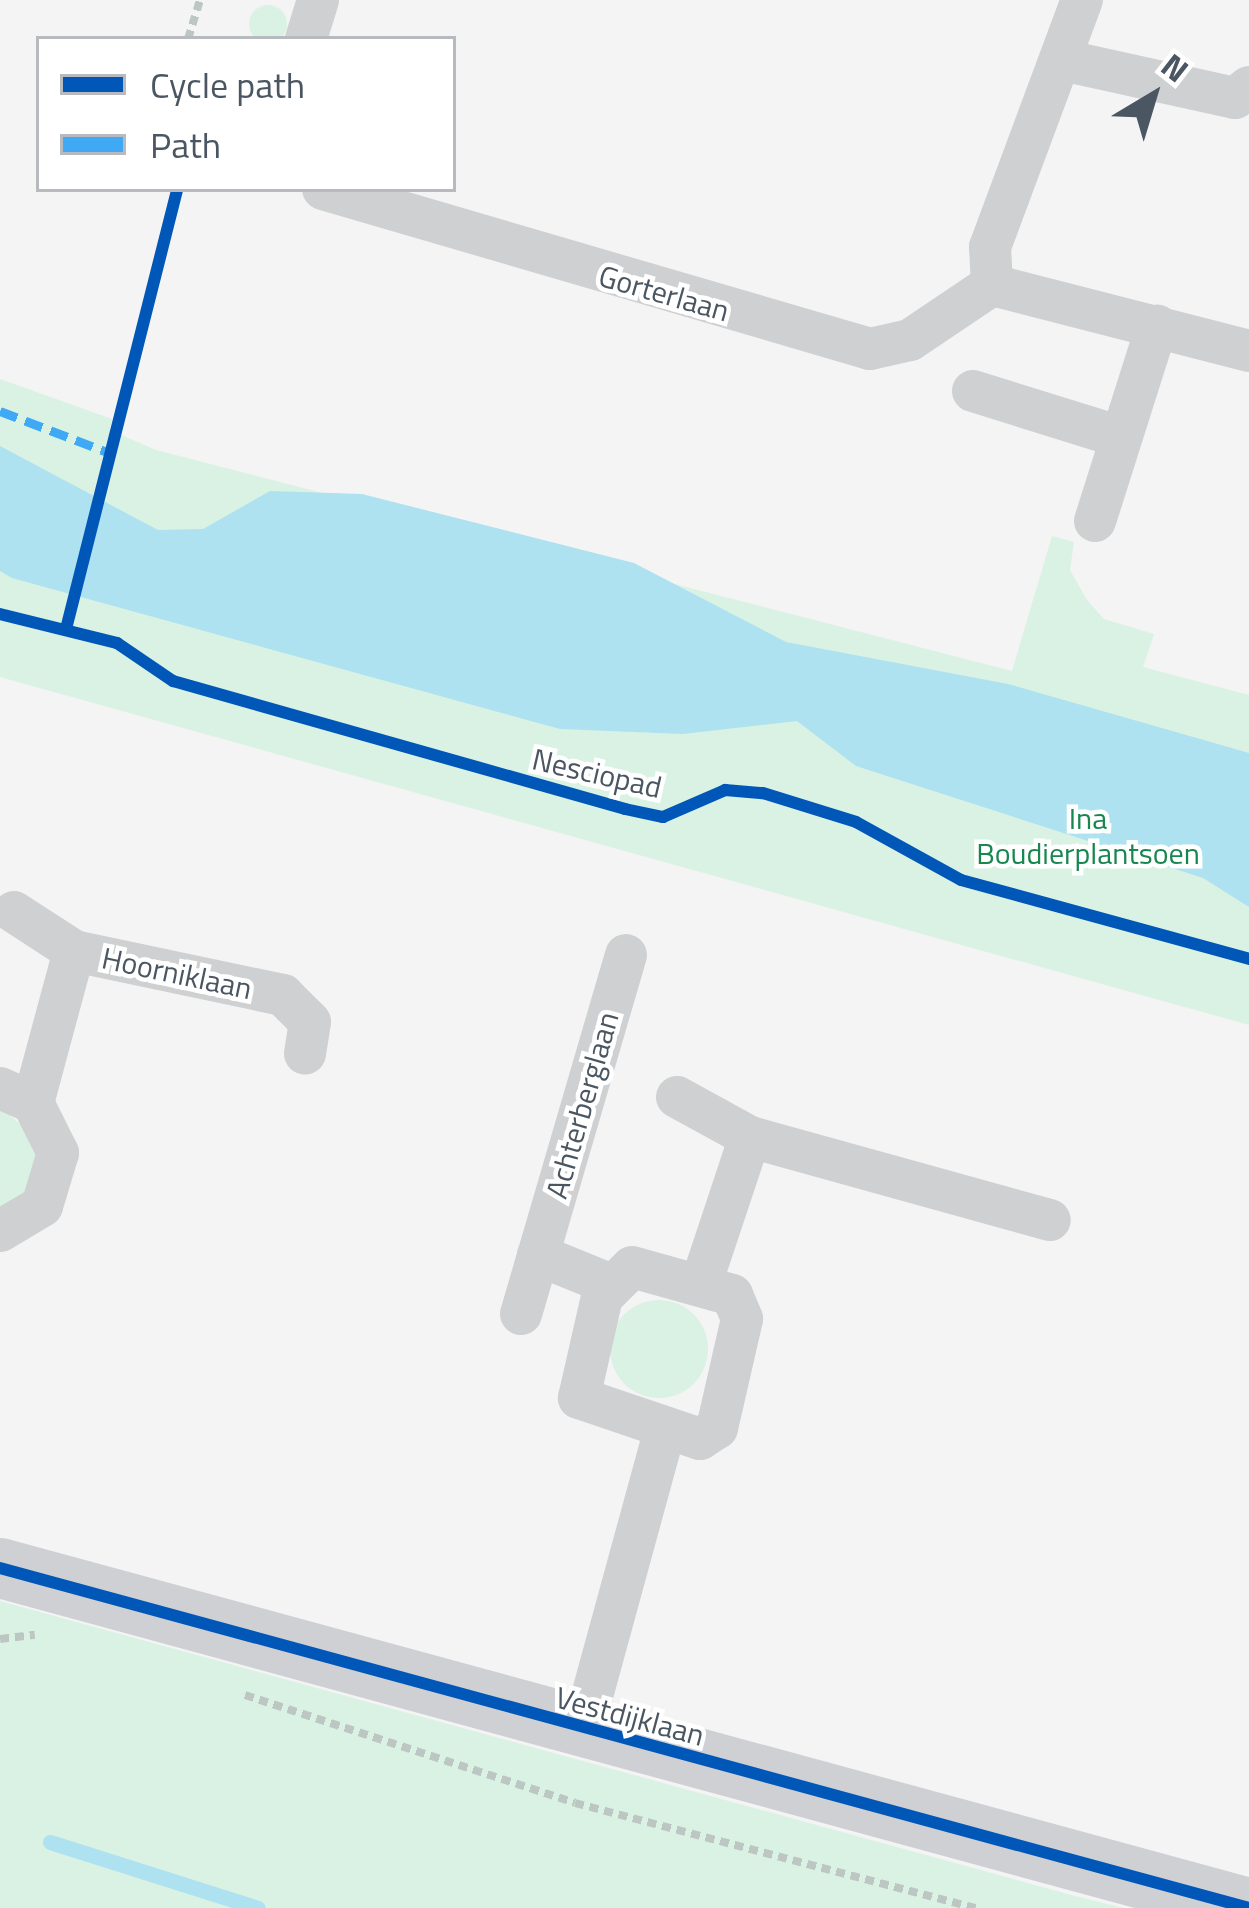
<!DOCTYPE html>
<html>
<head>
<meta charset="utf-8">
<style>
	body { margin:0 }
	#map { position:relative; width:1249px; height:1908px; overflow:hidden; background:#f4f4f4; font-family:"Titillium Web",sans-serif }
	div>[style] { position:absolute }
	.green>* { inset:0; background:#d9f2e3 }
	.round { border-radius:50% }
	.water>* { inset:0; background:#aee2f0 }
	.stream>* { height:15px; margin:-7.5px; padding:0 7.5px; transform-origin:7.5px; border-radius:7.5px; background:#aee2f0 }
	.path>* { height:8px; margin-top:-4px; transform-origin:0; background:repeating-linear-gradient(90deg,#bcc7c4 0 9px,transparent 0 15px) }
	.street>* { height:42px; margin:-21px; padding:0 21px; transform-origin:21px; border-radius:21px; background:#ced0d2 }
	.secondary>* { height:60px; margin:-30px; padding:0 30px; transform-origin:30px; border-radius:30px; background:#ced0d4 }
	.quiet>* { height:9px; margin-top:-4.5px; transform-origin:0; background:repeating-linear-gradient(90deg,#3fa9f5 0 18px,transparent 0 27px) }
	.cycleway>* { height:12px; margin:-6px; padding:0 6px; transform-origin:6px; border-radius:6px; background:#0057b8 }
	span { translate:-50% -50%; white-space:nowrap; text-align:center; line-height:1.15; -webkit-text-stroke:9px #fff; paint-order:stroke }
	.street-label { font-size:30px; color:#4a5661 }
	.park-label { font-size:30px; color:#17864f }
	.legend { position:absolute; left:36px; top:36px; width:420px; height:156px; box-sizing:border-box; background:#fff; border:3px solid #b7bbc0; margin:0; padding:15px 21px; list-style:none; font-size:36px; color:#4a5661 }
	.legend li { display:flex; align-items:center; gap:24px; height:60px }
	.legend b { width:60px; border:3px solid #b7bbc0 }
	.north { position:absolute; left:1093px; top:36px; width:120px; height:120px; -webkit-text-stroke:9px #fff; paint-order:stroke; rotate:38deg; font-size:33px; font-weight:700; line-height:48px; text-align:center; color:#4a5661 }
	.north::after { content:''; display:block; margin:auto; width:42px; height:54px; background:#4a5661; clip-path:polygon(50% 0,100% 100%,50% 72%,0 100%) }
</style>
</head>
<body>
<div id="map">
	<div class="green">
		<div class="round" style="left:249px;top:5px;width:38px;height:38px"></div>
		<div style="clip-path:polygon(0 379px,112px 419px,110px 430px,156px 450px,1012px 671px,1052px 536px,1074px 542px,1070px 570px,1087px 600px,1104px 619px,1154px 634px,1143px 667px,1249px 695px,1249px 1025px,0 677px)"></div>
		<div style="clip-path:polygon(0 1107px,39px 1140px,32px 1194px,0 1214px)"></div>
		<div class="round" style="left:610px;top:1300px;width:98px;height:98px"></div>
		<div style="clip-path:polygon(0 1601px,1075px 1896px,1124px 1908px,0 1908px)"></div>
	</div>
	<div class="water">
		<div style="clip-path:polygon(0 446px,158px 530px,203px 529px,270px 491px,362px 494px,634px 563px,786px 642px,1008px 684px,1249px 753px,1249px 907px,1203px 878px,856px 766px,797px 721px,683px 734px,560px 729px,12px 578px,0 571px)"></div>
	</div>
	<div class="stream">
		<div style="left:50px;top:1842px;width:218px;rotate:17.6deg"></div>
	</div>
	<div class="path">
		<div style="left:188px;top:39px;width:41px;rotate:-72.9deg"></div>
		<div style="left:0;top:1639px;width:35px;rotate:-7deg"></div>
		<div style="left:245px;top:1695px;width:347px;rotate:18.1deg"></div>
		<div style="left:575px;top:1803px;width:414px;rotate:14.7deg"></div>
	</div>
	<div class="street">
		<div style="left:306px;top:39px;width:41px;rotate:-72.9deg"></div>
		<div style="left:1062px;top:60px;width:177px;rotate:12.4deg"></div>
		<div style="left:1235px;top:98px;width:18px;rotate:-38deg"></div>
		<div style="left:323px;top:189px;width:570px;rotate:16.3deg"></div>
		<div style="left:870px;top:349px;width:41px;rotate:-12.7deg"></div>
		<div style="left:910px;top:340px;width:99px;rotate:-33.9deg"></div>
		<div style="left:992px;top:285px;width:265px;rotate:14.4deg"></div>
		<div style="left:992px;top:285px;width:38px;rotate:-93deg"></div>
		<div style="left:990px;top:247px;width:264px;rotate:-69.6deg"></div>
		<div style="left:973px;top:391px;width:155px;rotate:17.3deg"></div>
		<div style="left:1095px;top:521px;width:205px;rotate:-72.4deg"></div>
		<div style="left:14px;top:912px;width:72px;rotate:33deg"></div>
		<div style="left:74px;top:951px;width:214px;rotate:11.9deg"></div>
		<div style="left:283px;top:995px;width:38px;rotate:45deg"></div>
		<div style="left:310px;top:1022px;width:32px;rotate:99deg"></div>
		<div style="left:0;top:1088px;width:36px;rotate:24deg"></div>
		<div style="left:33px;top:1103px;width:56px;rotate:63.4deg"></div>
		<div style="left:58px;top:1153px;width:55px;rotate:106.8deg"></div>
		<div style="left:42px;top:1206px;width:49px;rotate:149.2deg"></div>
		<div style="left:677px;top:1097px;width:83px;rotate:28.7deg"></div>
		<div style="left:750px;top:1137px;width:311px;rotate:15.5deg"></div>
		<div style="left:33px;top:1103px;width:157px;rotate:-74.9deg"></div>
		<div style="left:538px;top:1255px;width:74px;rotate:22.1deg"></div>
		<div style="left:632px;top:1267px;width:104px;rotate:15.6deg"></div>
		<div style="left:732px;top:1295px;width:26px;rotate:67deg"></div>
		<div style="left:742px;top:1319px;width:112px;rotate:102.9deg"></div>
		<div style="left:717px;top:1428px;width:20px;rotate:147deg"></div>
		<div style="left:700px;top:1439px;width:128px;rotate:-161.3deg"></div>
		<div style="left:579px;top:1398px;width:104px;rotate:-77.2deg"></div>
		<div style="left:602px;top:1297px;width:42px;rotate:-45deg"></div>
		<div style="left:701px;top:1284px;width:155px;rotate:-71.6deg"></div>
		<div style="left:521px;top:1314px;width:374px;rotate:-73.7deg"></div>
		<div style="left:583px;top:1729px;width:311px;rotate:-74.7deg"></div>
	</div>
	<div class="secondary">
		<div style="left:0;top:1568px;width:1294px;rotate:15.23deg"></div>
	</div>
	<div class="quiet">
		<div style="left:0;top:411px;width:118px;rotate:20.9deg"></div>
	</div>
	<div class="cycleway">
		<div style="left:0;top:614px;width:121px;rotate:13.9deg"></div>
		<div style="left:117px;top:643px;width:68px;rotate:34.2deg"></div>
		<div style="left:173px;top:681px;width:470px;rotate:15.8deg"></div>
		<div style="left:625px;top:809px;width:39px;rotate:12deg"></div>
		<div style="left:663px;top:817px;width:68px;rotate:-23.5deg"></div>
		<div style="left:725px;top:790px;width:38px;rotate:5deg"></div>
		<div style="left:763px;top:793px;width:97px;rotate:17.3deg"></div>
		<div style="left:856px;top:822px;width:120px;rotate:28.9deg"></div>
		<div style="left:961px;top:880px;width:299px;rotate:15.3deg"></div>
		<div style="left:66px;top:629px;width:454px;rotate:-75.8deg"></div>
		<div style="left:0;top:1568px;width:1294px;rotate:15.23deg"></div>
	</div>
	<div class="street-label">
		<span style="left:664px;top:293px;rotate:16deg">Gorterlaan</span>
		<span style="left:597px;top:773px;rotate:13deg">Nesciopad</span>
		<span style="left:177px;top:973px;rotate:12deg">Hoorniklaan</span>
		<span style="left:582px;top:1105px;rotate:-74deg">Achterberglaan</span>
		<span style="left:630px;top:1716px;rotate:15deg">Vestdijklaan</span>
	</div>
	<div class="park-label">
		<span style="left:1088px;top:835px">Ina<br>Boudierplantsoen</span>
	</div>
	<ul class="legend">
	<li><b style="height:15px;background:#0057b8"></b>Cycle path</li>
	<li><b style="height:15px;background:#3fa9f5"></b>Path</li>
	</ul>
	<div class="north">N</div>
</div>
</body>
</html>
